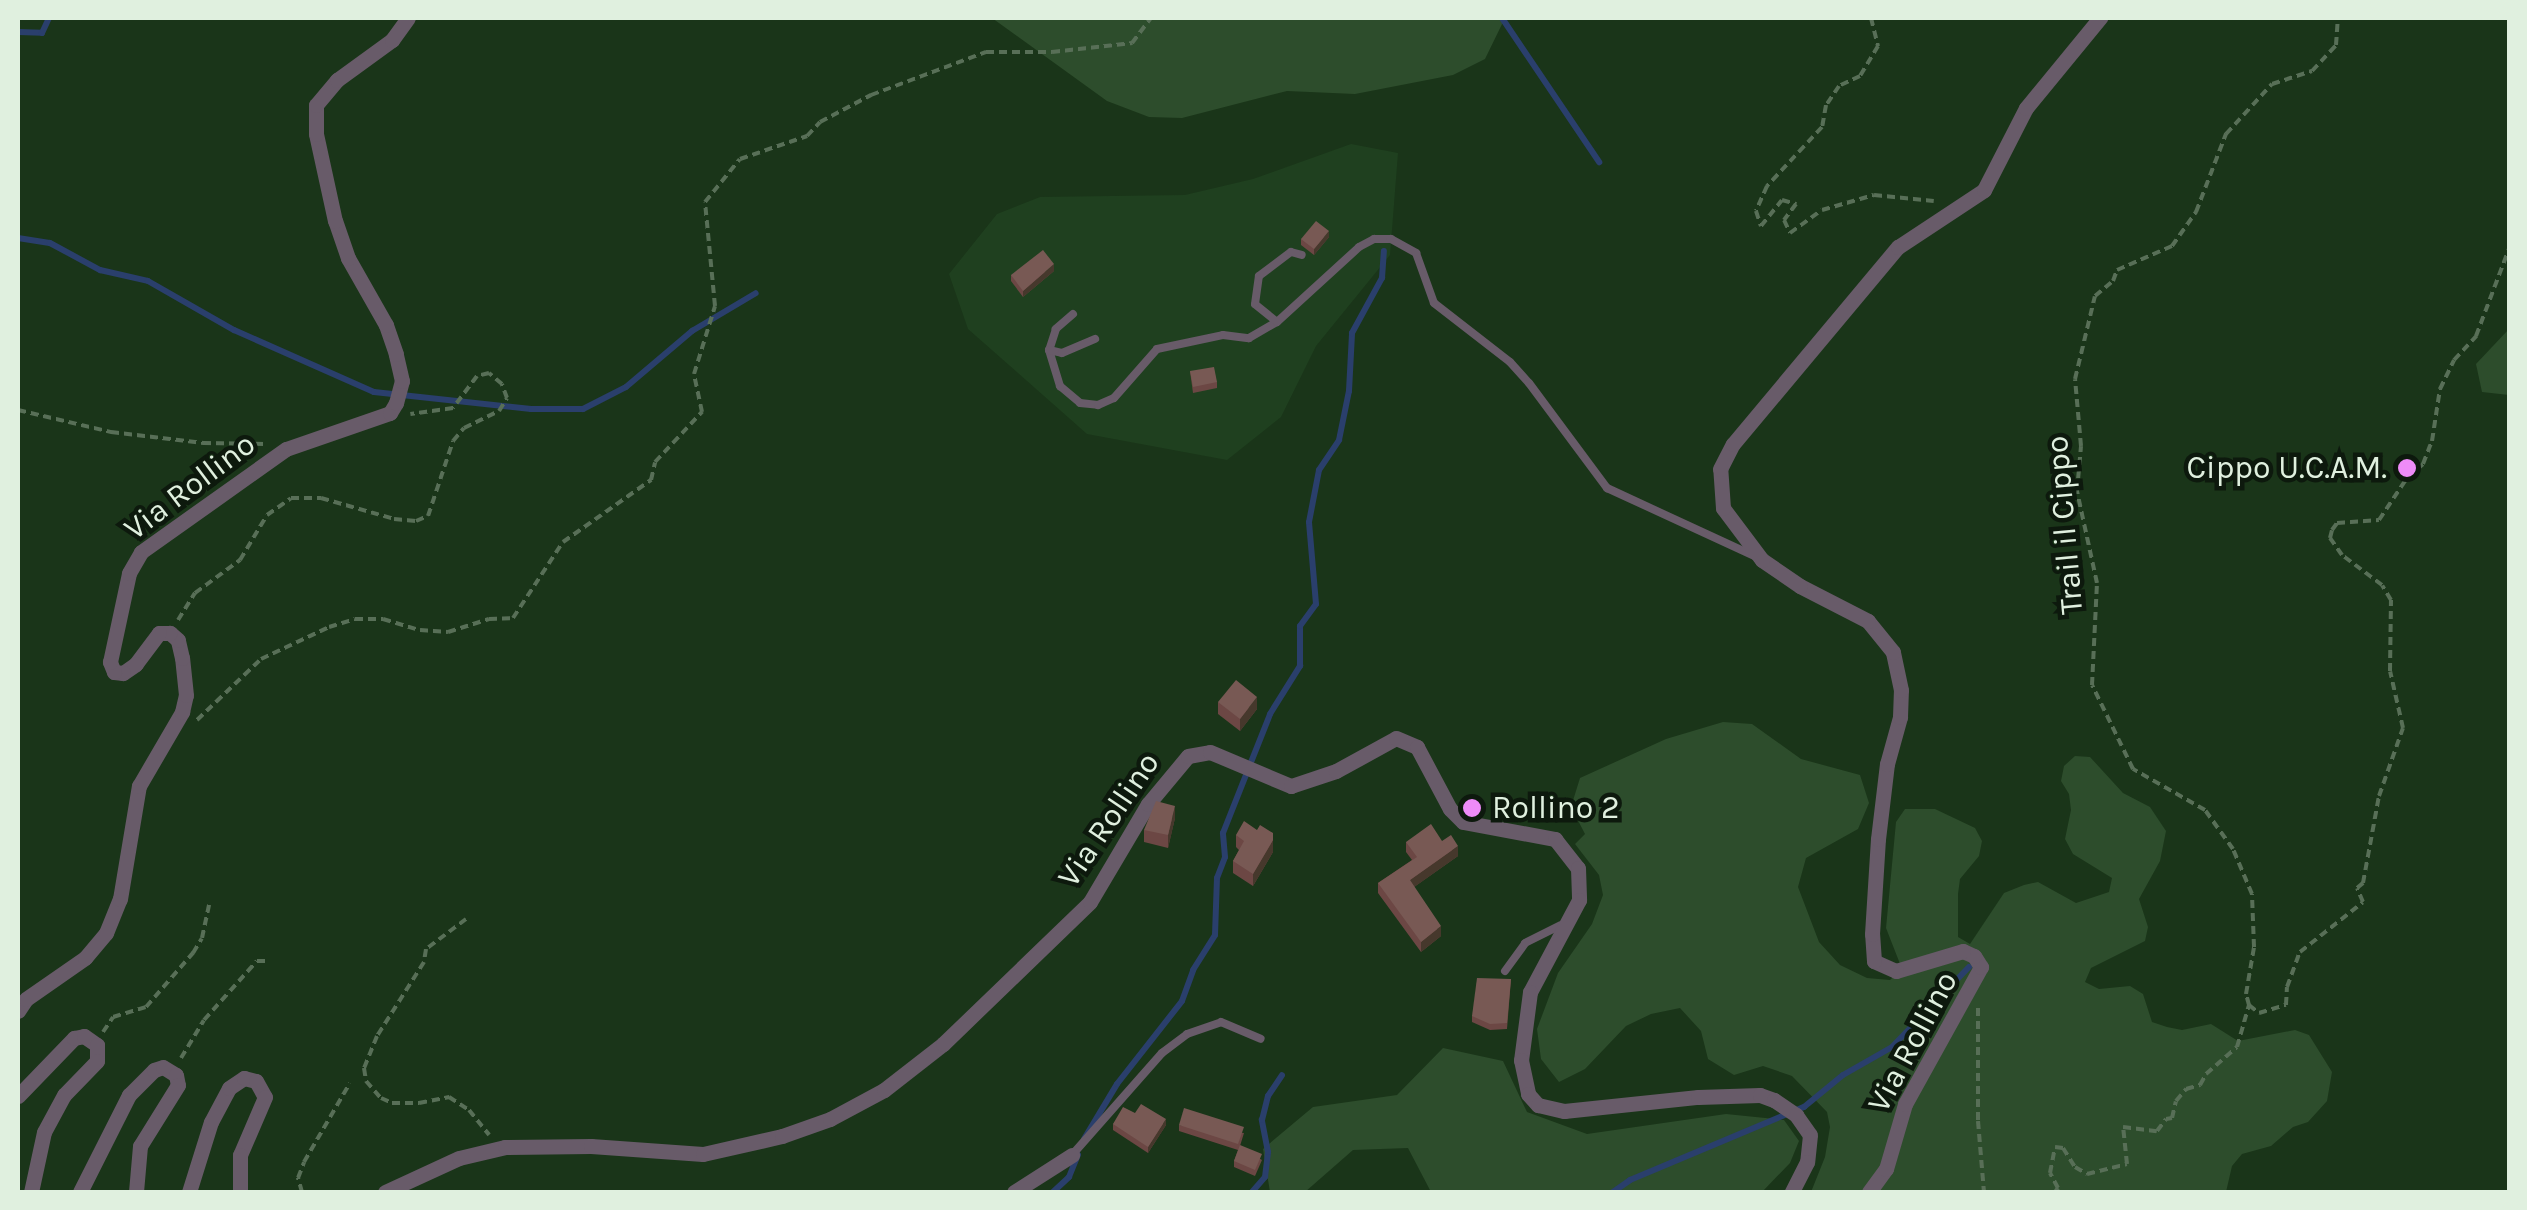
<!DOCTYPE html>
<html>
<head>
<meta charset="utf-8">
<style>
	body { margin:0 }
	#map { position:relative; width:2527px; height:1210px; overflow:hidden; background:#1a3519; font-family:Karla,sans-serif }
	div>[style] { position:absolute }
	.built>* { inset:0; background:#1f401f }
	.green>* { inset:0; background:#2d4d2c }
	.stream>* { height:6px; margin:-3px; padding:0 3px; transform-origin:3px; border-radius:3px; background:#2a3f6c }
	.path>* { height:4px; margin-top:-2px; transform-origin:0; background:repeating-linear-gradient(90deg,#586f57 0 8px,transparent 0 13px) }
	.lane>* { height:8px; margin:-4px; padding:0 4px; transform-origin:4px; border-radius:4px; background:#685b69 }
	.street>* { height:15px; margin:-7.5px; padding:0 7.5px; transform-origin:7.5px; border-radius:7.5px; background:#685b69 }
	.wall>* { inset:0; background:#6c4744 }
	.shaded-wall>* { inset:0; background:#46382c }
	.building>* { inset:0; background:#785954 }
	.dots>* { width:28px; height:28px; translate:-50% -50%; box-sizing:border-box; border:5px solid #0d190d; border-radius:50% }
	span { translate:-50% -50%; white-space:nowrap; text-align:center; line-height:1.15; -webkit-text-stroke:9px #0d190d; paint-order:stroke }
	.poi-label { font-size:32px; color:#e0f0df }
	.right { translate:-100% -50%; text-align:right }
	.left { translate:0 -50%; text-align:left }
	.street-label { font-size:32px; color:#e0f0df }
	.frame { position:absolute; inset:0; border:20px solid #e0f0df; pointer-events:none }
</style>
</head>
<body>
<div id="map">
	<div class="built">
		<div style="clip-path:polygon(1351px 144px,1398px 153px,1390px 255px,1316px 346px,1281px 417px,1227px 460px,1087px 434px,968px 329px,949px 274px,997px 214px,1040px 197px,1185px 195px,1253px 179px)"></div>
	</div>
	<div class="green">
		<div style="clip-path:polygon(992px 18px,1505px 18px,1485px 59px,1453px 75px,1355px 94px,1287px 91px,1182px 118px,1149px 117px,1107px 101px)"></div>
		<div style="clip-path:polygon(2509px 329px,2509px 395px,2482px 392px,2476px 364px)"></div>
		<div style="clip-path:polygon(1723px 722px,1752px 724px,1801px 759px,1860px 775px,1869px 803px,1858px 829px,1806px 858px,1798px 887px,1819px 942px,1840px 965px,1867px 978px,1890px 980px,1902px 969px,1886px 928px,1896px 822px,1905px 809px,1935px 809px,1975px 828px,1982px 841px,1979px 856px,1960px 879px,1958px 894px,1958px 937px,1970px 944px,2004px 893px,2024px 885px,2038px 882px,2076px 903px,2109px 892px,2112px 878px,2073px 854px,2065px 839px,2071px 810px,2069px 794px,2061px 781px,2064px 766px,2075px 756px,2090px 757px,2123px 793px,2150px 807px,2166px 831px,2160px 861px,2139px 899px,2148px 927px,2145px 941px,2091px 968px,2085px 982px,2099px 989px,2130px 986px,2143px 994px,2152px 1022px,2167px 1027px,2182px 1030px,2211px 1024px,2238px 1041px,2295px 1030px,2309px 1035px,2332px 1072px,2327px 1101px,2308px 1122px,2293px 1127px,2271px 1146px,2242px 1154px,2232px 1166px,2226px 1192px,1811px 1192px,1825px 1157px,1830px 1127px,1827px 1112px,1792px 1076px,1763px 1066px,1734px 1075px,1708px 1059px,1701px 1031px,1680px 1008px,1651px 1014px,1626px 1026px,1585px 1069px,1559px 1082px,1541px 1059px,1537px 1029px,1558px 973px,1592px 924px,1603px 895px,1599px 875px,1575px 844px,1585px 834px,1571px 807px,1580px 778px,1666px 739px)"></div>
		<div style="clip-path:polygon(1443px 1048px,1503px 1061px,1527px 1112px,1587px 1134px,1726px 1114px,1784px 1120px,1799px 1141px,1790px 1163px,1762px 1192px,1431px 1192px,1408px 1148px,1353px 1150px,1305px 1192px,1270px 1192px,1263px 1149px,1313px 1107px,1397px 1095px)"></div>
	</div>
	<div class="stream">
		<div style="left:1502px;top:18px;width:174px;rotate:56deg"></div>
		<div style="left:18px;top:32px;width:24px;rotate:2deg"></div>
		<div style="left:42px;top:33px;width:17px;rotate:-65deg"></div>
		<div style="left:18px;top:238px;width:32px;rotate:9deg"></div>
		<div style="left:50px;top:243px;width:57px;rotate:28.4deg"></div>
		<div style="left:100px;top:270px;width:49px;rotate:12.9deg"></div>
		<div style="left:148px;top:281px;width:99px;rotate:29.7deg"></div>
		<div style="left:234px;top:330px;width:153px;rotate:23.9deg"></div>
		<div style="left:374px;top:392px;width:158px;rotate:6.2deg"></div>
		<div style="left:531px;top:409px;width:52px"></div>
		<div style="left:583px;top:409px;width:48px;rotate:-27.1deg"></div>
		<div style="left:626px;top:387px;width:87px;rotate:-40.3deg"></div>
		<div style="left:692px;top:331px;width:74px;rotate:-30.7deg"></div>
		<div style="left:1084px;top:1139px;width:64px;rotate:-59deg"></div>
		<div style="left:1117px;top:1084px;width:105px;rotate:-51.9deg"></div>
		<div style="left:1182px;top:1001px;width:33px;rotate:-70deg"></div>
		<div style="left:1193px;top:970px;width:41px;rotate:-57.8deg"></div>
		<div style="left:1215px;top:935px;width:57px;rotate:-88deg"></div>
		<div style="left:1217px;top:878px;width:22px;rotate:-69deg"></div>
		<div style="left:1225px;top:857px;width:24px;rotate:-95deg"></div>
		<div style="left:1223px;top:833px;width:128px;rotate:-68.4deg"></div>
		<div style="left:1270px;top:714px;width:57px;rotate:-58deg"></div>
		<div style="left:1300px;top:666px;width:40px;rotate:-90deg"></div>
		<div style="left:1300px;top:626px;width:27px;rotate:-54deg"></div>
		<div style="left:1316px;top:604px;width:82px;rotate:-94.9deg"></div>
		<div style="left:1309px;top:522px;width:53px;rotate:-79.1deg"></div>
		<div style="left:1319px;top:470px;width:36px;rotate:-56deg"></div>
		<div style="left:1339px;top:440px;width:50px;rotate:-78.5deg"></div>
		<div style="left:1349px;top:391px;width:58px;rotate:-87deg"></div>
		<div style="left:1352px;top:333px;width:63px;rotate:-61.4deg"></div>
		<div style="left:1382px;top:278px;width:27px;rotate:-86deg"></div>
		<div style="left:1053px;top:1192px;width:22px;rotate:-43deg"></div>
		<div style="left:1069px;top:1177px;width:24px;rotate:-68deg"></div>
		<div style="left:1252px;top:1192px;width:20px;rotate:-49deg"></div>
		<div style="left:1265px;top:1177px;width:25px;rotate:-83deg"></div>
		<div style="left:1268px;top:1152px;width:33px;rotate:-101deg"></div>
		<div style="left:1262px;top:1120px;width:25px;rotate:-76deg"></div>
		<div style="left:1268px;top:1096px;width:25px;rotate:-56deg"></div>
		<div style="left:1613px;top:1192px;width:21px;rotate:-35deg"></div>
		<div style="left:1630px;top:1180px;width:189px;rotate:-22.8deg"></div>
		<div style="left:1804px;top:1107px;width:50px;rotate:-39.4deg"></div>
		<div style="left:1843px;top:1075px;width:56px;rotate:-29.7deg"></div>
		<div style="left:1892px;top:1047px;width:111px;rotate:-46.1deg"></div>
	</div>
	<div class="path">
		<div style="left:1871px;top:18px;width:29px;rotate:76deg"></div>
		<div style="left:1878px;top:46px;width:35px;rotate:121deg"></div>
		<div style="left:1860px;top:76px;width:23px;rotate:155deg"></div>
		<div style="left:1839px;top:86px;width:23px;rotate:124deg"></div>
		<div style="left:1826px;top:105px;width:22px;rotate:100deg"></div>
		<div style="left:1822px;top:127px;width:81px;rotate:133deg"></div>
		<div style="left:1767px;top:186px;width:27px;rotate:114deg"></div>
		<div style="left:1756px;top:211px;width:16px;rotate:72deg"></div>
		<div style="left:1761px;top:226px;width:33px;rotate:-51deg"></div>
		<div style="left:1782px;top:200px;width:15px;rotate:16deg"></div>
		<div style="left:1796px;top:204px;width:20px;rotate:127deg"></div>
		<div style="left:1784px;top:220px;width:14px;rotate:65deg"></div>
		<div style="left:1790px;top:233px;width:39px;rotate:-36deg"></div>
		<div style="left:1822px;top:210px;width:54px;rotate:-16.1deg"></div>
		<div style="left:1874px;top:195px;width:60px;rotate:5.7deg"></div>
		<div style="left:18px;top:410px;width:96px;rotate:13.3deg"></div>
		<div style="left:111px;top:432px;width:93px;rotate:6.8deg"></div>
		<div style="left:203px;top:443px;width:61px;rotate:0.9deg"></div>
		<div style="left:178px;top:620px;width:32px;rotate:-58deg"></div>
		<div style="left:195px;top:593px;width:56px;rotate:-36.3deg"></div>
		<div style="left:240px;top:560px;width:52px;rotate:-59deg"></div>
		<div style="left:267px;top:515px;width:29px;rotate:-35deg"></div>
		<div style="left:291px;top:498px;width:30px"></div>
		<div style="left:321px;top:498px;width:76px;rotate:16deg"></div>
		<div style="left:394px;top:519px;width:22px;rotate:5deg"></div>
		<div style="left:416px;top:521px;width:13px;rotate:-23deg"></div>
		<div style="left:428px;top:516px;width:79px;rotate:-71.6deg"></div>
		<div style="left:453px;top:441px;width:17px;rotate:-50deg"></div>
		<div style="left:464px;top:428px;width:39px;rotate:-26deg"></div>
		<div style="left:499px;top:411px;width:15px;rotate:-58deg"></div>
		<div style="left:507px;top:398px;width:15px;rotate:-110deg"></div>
		<div style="left:502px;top:384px;width:17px;rotate:-140deg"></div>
		<div style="left:489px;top:373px;width:12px;rotate:166deg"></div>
		<div style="left:477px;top:376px;width:40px;rotate:127deg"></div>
		<div style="left:453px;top:408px;width:43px;rotate:172.1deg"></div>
		<div style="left:197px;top:720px;width:88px;rotate:-43.6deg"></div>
		<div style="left:261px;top:659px;width:75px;rotate:-25.2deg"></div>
		<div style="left:329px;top:627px;width:27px;rotate:-17deg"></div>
		<div style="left:355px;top:619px;width:28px"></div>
		<div style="left:383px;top:619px;width:39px;rotate:17deg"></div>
		<div style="left:420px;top:630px;width:28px;rotate:4deg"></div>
		<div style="left:448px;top:632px;width:43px;rotate:-17.6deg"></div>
		<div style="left:489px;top:619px;width:24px;rotate:-2deg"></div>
		<div style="left:513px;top:618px;width:91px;rotate:-56.7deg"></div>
		<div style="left:563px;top:542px;width:108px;rotate:-35.2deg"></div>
		<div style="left:651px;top:480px;width:18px;rotate:-77deg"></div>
		<div style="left:655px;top:462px;width:69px;rotate:-46.8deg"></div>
		<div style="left:702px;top:412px;width:39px;rotate:-102deg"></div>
		<div style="left:694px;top:374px;width:71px;rotate:-72.8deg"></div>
		<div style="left:715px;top:306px;width:104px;rotate:-95.5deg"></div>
		<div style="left:705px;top:202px;width:55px;rotate:-50.9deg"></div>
		<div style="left:740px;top:159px;width:71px;rotate:-18.9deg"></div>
		<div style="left:807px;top:136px;width:19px;rotate:-47deg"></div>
		<div style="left:820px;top:122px;width:58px;rotate:-27.9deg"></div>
		<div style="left:871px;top:95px;width:123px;rotate:-20.5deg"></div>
		<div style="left:986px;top:52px;width:66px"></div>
		<div style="left:1052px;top:52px;width:81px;rotate:-6.4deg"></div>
		<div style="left:1132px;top:43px;width:31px;rotate:-53deg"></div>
		<div style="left:466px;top:919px;width:50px;rotate:143.1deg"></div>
		<div style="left:426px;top:949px;width:13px;rotate:99deg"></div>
		<div style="left:424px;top:962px;width:88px;rotate:122.4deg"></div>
		<div style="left:377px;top:1036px;width:35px;rotate:112deg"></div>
		<div style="left:364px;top:1068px;width:13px;rotate:81deg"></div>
		<div style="left:366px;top:1081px;width:23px;rotate:49deg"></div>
		<div style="left:381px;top:1098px;width:12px;rotate:24deg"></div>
		<div style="left:392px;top:1103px;width:27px"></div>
		<div style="left:419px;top:1103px;width:31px;rotate:-11deg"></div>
		<div style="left:449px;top:1097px;width:24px;rotate:33deg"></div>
		<div style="left:469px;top:1110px;width:32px;rotate:51deg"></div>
		<div style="left:2249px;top:1005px;width:13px;rotate:39deg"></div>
		<div style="left:2259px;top:1013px;width:28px;rotate:-17deg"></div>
		<div style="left:2286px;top:1005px;width:18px;rotate:-87deg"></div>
		<div style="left:2287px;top:987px;width:37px;rotate:-70deg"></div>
		<div style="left:2300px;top:952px;width:80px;rotate:-38.4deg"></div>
		<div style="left:2363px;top:902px;width:15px;rotate:-113deg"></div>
		<div style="left:2357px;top:888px;width:8px;rotate:-40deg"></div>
		<div style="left:2363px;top:883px;width:88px;rotate:-79.6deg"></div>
		<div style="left:2379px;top:796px;width:72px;rotate:-70.6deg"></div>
		<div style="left:2403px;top:728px;width:58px;rotate:-102.8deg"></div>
		<div style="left:2390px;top:671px;width:71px;rotate:-89.2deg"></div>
		<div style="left:2391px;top:600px;width:17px;rotate:-121deg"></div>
		<div style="left:2382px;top:585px;width:50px;rotate:-143.1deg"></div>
		<div style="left:2342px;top:555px;width:21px;rotate:-125deg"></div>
		<div style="left:2330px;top:538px;width:8px;rotate:-76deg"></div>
		<div style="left:2332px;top:530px;width:9px;rotate:-54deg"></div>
		<div style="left:2337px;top:523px;width:42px;rotate:-4.1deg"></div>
		<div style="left:2379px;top:520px;width:50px;rotate:-56.3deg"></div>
		<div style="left:2407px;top:478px;width:21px;rotate:-41deg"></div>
		<div style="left:2423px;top:464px;width:25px;rotate:-69deg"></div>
		<div style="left:2432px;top:441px;width:53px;rotate:-81.3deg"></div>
		<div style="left:2440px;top:389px;width:32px;rotate:-64deg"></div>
		<div style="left:2454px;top:360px;width:33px;rotate:-47deg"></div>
		<div style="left:2476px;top:336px;width:96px;rotate:-69.3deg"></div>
		<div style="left:1978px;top:1008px;width:113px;rotate:90deg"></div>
		<div style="left:1978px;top:1121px;width:71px;rotate:85.2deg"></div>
		<div style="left:103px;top:1032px;width:18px;rotate:-56deg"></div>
		<div style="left:113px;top:1017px;width:34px;rotate:-17deg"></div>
		<div style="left:146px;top:1007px;width:72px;rotate:-49deg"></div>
		<div style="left:193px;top:953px;width:17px;rotate:-59deg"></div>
		<div style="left:202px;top:938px;width:34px;rotate:-78deg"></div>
		<div style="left:181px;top:1058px;width:44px;rotate:-58.8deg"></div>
		<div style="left:204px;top:1020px;width:79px;rotate:-48.1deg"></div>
		<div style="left:257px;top:961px;width:11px"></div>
		<div style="left:302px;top:1192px;width:15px;rotate:-106deg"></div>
		<div style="left:298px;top:1178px;width:17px;rotate:-69deg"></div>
		<div style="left:304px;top:1162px;width:91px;rotate:-59.8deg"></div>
		<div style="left:2055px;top:1192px;width:5px;rotate:-53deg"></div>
		<div style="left:2058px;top:1188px;width:17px;rotate:-118deg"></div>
		<div style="left:2050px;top:1173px;width:26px;rotate:-79deg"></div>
		<div style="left:2055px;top:1147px;width:8px;rotate:7deg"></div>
		<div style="left:2063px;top:1148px;width:22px;rotate:58deg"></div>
		<div style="left:2075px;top:1167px;width:14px;rotate:30deg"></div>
		<div style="left:2087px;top:1174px;width:41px;rotate:-14deg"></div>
		<div style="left:2127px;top:1164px;width:37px;rotate:-96deg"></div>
		<div style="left:2123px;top:1127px;width:34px;rotate:7deg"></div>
		<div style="left:2157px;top:1131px;width:15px;rotate:-53deg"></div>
		<div style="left:2166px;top:1119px;width:6px;rotate:-9deg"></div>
		<div style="left:2172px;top:1118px;width:17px;rotate:-77deg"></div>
		<div style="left:2176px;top:1101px;width:16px;rotate:-50deg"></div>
		<div style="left:2186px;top:1089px;width:15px;rotate:-16deg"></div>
		<div style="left:2200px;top:1085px;width:13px;rotate:-61deg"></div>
		<div style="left:2206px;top:1074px;width:41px;rotate:-41.1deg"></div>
		<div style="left:2237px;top:1047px;width:44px;rotate:-74.1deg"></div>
		<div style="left:2249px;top:1005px;width:11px;rotate:-105deg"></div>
		<div style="left:2246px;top:994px;width:48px;rotate:-80.3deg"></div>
		<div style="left:2254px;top:947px;width:53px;rotate:-92.2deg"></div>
		<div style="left:2252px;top:894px;width:49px;rotate:-112.9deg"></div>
		<div style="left:2233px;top:849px;width:48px;rotate:-125.7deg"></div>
		<div style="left:2205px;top:810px;width:83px;rotate:-150.3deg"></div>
		<div style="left:2133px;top:769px;width:93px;rotate:-116deg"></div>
		<div style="left:2092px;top:685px;width:102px;rotate:-87.2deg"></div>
		<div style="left:2097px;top:583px;width:94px;rotate:-102.3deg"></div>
		<div style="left:2077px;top:491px;width:45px;rotate:-84.9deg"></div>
		<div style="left:2081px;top:446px;width:67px;rotate:-95.1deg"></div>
		<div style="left:2075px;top:379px;width:85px;rotate:-76.5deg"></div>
		<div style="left:2095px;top:296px;width:23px;rotate:-40deg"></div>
		<div style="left:2113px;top:281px;width:12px;rotate:-70deg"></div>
		<div style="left:2117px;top:270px;width:60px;rotate:-23.6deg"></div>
		<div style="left:2172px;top:246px;width:42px;rotate:-54.8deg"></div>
		<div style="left:2196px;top:212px;width:84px;rotate:-69deg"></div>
		<div style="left:2226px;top:134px;width:68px;rotate:-47.4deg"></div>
		<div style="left:2272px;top:84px;width:42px;rotate:-18deg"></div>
		<div style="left:2312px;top:71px;width:35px;rotate:-47deg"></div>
		<div style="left:2336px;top:45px;width:27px;rotate:-86deg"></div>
	</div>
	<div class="lane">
		<div style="left:1073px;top:314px;width:23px;rotate:139deg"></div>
		<div style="left:1056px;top:329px;width:22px;rotate:108deg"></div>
		<div style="left:1049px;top:350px;width:38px;rotate:73deg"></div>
		<div style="left:1060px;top:386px;width:26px;rotate:40deg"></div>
		<div style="left:1080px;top:403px;width:18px;rotate:6deg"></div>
		<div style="left:1098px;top:405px;width:17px;rotate:-24deg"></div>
		<div style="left:1114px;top:398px;width:65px;rotate:-48.7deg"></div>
		<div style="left:1157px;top:349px;width:67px;rotate:-12deg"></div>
		<div style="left:1223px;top:335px;width:26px;rotate:7deg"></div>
		<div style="left:1249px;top:338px;width:32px;rotate:-30deg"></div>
		<div style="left:1277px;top:322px;width:111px;rotate:-42.4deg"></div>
		<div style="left:1359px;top:247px;width:17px;rotate:-28deg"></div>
		<div style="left:1374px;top:239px;width:17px"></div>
		<div style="left:1391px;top:239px;width:29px;rotate:29deg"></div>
		<div style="left:1416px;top:253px;width:53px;rotate:70.2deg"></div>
		<div style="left:1434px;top:303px;width:96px;rotate:37.8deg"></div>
		<div style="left:1510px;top:362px;width:28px;rotate:48deg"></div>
		<div style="left:1529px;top:383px;width:131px;rotate:53.4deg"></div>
		<div style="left:1607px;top:488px;width:162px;rotate:24.8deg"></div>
		<div style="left:1277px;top:322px;width:28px;rotate:-141deg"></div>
		<div style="left:1255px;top:304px;width:28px;rotate:-82deg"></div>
		<div style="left:1259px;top:276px;width:40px;rotate:-37deg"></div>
		<div style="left:1291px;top:252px;width:11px;rotate:15deg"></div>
		<div style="left:1049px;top:350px;width:13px;rotate:13deg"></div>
		<div style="left:1062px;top:353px;width:36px;rotate:-23deg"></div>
		<div style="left:1505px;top:971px;width:34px;rotate:-54deg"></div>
		<div style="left:1525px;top:943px;width:40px;rotate:-26.6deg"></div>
		<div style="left:1072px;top:1155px;width:136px;rotate:-48.6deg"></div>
		<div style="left:1162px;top:1053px;width:31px;rotate:-37deg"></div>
		<div style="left:1187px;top:1034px;width:36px;rotate:-19deg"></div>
		<div style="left:1221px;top:1022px;width:43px;rotate:23deg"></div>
	</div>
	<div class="street">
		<div style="left:18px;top:1011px;width:14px;rotate:-56deg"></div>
		<div style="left:26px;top:999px;width:72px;rotate:-34.8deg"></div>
		<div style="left:85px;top:958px;width:33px;rotate:-50deg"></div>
		<div style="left:106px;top:933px;width:37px;rotate:-68deg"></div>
		<div style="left:120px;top:899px;width:115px;rotate:-80.5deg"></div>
		<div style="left:139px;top:786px;width:86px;rotate:-59.8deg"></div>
		<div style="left:182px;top:712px;width:17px;rotate:-77deg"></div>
		<div style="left:186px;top:695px;width:37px;rotate:-96deg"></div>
		<div style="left:182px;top:658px;width:18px;rotate:-103deg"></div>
		<div style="left:178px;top:640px;width:11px;rotate:-139deg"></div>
		<div style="left:170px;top:633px;width:11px;rotate:180deg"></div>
		<div style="left:159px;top:633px;width:39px;rotate:127deg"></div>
		<div style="left:136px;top:664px;width:16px;rotate:145deg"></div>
		<div style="left:123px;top:673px;width:9px;rotate:-174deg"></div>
		<div style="left:114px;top:672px;width:11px;rotate:-112deg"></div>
		<div style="left:110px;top:662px;width:91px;rotate:-77.9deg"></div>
		<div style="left:129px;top:573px;width:24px;rotate:-60deg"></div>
		<div style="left:141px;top:552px;width:178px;rotate:-35.4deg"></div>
		<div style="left:286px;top:449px;width:110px;rotate:-19.1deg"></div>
		<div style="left:390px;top:413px;width:12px;rotate:-59deg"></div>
		<div style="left:396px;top:403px;width:23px;rotate:-75deg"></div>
		<div style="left:402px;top:381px;width:28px;rotate:-103deg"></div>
		<div style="left:396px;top:354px;width:31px;rotate:-109deg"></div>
		<div style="left:386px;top:325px;width:77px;rotate:-119.6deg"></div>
		<div style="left:348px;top:258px;width:39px;rotate:-109deg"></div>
		<div style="left:335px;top:221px;width:89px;rotate:-102.3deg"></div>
		<div style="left:316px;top:134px;width:29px;rotate:-90deg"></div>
		<div style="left:316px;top:105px;width:33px;rotate:-50deg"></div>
		<div style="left:337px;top:80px;width:68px;rotate:-36deg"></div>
		<div style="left:392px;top:40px;width:27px;rotate:-54deg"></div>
		<div style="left:18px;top:1096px;width:81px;rotate:-46deg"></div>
		<div style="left:74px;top:1038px;width:10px;rotate:-11deg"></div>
		<div style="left:84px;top:1036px;width:16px;rotate:35deg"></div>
		<div style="left:97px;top:1045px;width:16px;rotate:90deg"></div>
		<div style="left:97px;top:1061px;width:47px;rotate:134.1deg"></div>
		<div style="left:64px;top:1095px;width:42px;rotate:118.4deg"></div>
		<div style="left:44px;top:1132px;width:61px;rotate:102.2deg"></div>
		<div style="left:80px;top:1192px;width:109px;rotate:-63.2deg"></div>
		<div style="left:129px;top:1095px;width:35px;rotate:-45deg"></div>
		<div style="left:154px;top:1070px;width:9px;rotate:-18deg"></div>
		<div style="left:163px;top:1067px;width:15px;rotate:32deg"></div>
		<div style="left:176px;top:1075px;width:10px;rotate:79deg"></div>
		<div style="left:178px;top:1085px;width:72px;rotate:121.9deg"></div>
		<div style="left:140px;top:1146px;width:46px;rotate:95deg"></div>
		<div style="left:189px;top:1192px;width:73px;rotate:-72.6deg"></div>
		<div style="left:211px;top:1122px;width:38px;rotate:-62deg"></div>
		<div style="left:229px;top:1088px;width:18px;rotate:-34deg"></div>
		<div style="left:244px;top:1078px;width:12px;rotate:14deg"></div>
		<div style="left:256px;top:1081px;width:18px;rotate:61deg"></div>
		<div style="left:265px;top:1097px;width:63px;rotate:113.3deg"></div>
		<div style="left:240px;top:1155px;width:37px;rotate:90deg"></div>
		<div style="left:385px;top:1192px;width:81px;rotate:-24.7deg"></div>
		<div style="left:459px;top:1158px;width:47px;rotate:-13.4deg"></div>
		<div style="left:505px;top:1147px;width:86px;rotate:-0.7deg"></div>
		<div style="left:591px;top:1146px;width:112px;rotate:4.1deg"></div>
		<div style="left:703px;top:1154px;width:81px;rotate:-12.8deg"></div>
		<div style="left:782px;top:1136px;width:51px;rotate:-19.5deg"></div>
		<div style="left:830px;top:1119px;width:61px;rotate:-28.2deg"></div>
		<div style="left:884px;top:1090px;width:75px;rotate:-37.9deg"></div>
		<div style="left:943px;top:1044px;width:204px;rotate:-44deg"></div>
		<div style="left:1090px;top:902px;width:114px;rotate:-59.4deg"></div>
		<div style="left:1148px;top:804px;width:62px;rotate:-50.2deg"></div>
		<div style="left:1188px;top:756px;width:22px;rotate:-10deg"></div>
		<div style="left:1210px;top:752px;width:88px;rotate:22.8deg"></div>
		<div style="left:1291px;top:786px;width:47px;rotate:-18.4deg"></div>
		<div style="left:1336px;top:771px;width:68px;rotate:-28.8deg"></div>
		<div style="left:1396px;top:738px;width:23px;rotate:23deg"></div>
		<div style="left:1417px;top:747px;width:70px;rotate:62deg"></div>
		<div style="left:1450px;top:809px;width:18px;rotate:45deg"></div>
		<div style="left:1463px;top:822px;width:94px;rotate:10.5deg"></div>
		<div style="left:1555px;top:839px;width:37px;rotate:52deg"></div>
		<div style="left:1578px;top:868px;width:32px;rotate:88deg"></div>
		<div style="left:1579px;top:900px;width:104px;rotate:118deg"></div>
		<div style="left:1530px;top:992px;width:69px;rotate:97.5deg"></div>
		<div style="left:1521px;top:1060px;width:35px;rotate:78deg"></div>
		<div style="left:1528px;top:1094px;width:15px;rotate:48deg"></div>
		<div style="left:1538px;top:1105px;width:27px;rotate:13deg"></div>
		<div style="left:1564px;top:1111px;width:135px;rotate:-6deg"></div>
		<div style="left:1698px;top:1097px;width:62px;rotate:-1.8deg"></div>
		<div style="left:1760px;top:1095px;width:15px;rotate:20deg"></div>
		<div style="left:1774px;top:1100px;width:27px;rotate:34deg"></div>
		<div style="left:1796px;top:1115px;width:24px;rotate:55deg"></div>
		<div style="left:1810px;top:1135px;width:27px;rotate:96deg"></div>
		<div style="left:1807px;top:1162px;width:34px;rotate:117deg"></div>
		<div style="left:1014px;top:1192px;width:69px;rotate:-32.5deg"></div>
		<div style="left:1869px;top:1192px;width:29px;rotate:-54deg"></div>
		<div style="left:1886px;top:1169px;width:68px;rotate:-73.7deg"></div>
		<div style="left:1905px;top:1104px;width:157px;rotate:-61deg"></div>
		<div style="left:1981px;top:967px;width:13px;rotate:-122deg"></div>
		<div style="left:1974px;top:956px;width:12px;rotate:-156deg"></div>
		<div style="left:1963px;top:951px;width:70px;rotate:163.4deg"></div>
		<div style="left:1896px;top:971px;width:24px;rotate:-156deg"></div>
		<div style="left:1874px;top:961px;width:27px;rotate:-94deg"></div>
		<div style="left:1872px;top:934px;width:95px;rotate:-86.4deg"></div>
		<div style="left:1878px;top:839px;width:76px;rotate:-83.2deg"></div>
		<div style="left:1887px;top:764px;width:49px;rotate:-74.5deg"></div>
		<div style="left:1900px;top:717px;width:27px;rotate:-88deg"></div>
		<div style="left:1901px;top:690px;width:39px;rotate:-102deg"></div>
		<div style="left:1893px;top:652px;width:40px;rotate:-129deg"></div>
		<div style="left:1868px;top:621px;width:76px;rotate:-152.8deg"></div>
		<div style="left:1800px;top:586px;width:46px;rotate:-145.6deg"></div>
		<div style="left:1762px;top:560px;width:65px;rotate:-126.9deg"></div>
		<div style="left:1723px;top:508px;width:39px;rotate:-94deg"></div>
		<div style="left:1720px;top:469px;width:28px;rotate:-63deg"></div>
		<div style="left:1733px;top:444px;width:257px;rotate:-50.1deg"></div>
		<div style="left:1898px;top:247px;width:103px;rotate:-33.5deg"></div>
		<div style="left:1984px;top:190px;width:92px;rotate:-62.9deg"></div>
		<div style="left:2026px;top:108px;width:117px;rotate:-50.6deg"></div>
	</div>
	<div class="wall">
		<div style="clip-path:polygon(1329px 237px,1314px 255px,1301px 245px,1301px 239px)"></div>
		<div style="clip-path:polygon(1054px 271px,1023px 297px,1011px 281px,1011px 275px)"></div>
		<div style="clip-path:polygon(1190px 371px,1217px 382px,1217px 388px,1193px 393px)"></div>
		<div style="clip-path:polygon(1218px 702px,1257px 709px,1240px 731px,1218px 714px)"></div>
		<div style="clip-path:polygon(1175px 818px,1168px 848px,1144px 842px,1144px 830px)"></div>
		<div style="clip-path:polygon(1257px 830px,1273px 833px,1273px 852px,1253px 886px,1233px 873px,1233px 861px,1239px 850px,1236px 847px,1236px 835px)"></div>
		<div style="clip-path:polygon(1442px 841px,1458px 856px,1414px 887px,1441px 936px,1421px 952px,1378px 893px,1378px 883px,1412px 860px,1406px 852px,1406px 842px)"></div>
		<div style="clip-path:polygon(1511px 979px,1507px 1029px,1490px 1030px,1472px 1022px,1472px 1016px)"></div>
		<div style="clip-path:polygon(1135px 1113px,1166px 1125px,1148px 1153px,1113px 1130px,1113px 1124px)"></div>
		<div style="clip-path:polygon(1179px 1125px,1244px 1133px,1240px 1146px,1262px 1160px,1255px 1176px,1234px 1167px,1234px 1161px,1238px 1150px,1179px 1131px)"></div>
	</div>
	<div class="shaded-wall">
		<div style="clip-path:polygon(1329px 231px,1329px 237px,1314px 255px,1314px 249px)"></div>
		<div style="clip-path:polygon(1054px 264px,1054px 271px,1023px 297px,1023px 291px)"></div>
		<div style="clip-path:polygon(1257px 697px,1257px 709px,1240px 731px,1240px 719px)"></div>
		<div style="clip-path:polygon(1175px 806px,1175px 818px,1168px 848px,1168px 835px)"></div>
		<div style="clip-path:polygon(1273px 840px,1273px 852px,1253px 886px,1253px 874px)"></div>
		<div style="clip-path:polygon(1458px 846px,1458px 856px,1410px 890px,1410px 880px)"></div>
		<div style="clip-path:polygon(1441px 926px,1441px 936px,1421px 952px,1421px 942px)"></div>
		<div style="clip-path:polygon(1166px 1119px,1166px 1125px,1148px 1153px,1148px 1147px)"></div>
	</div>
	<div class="building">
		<div style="clip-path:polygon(1316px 221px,1329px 231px,1314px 249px,1301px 239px)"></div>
		<div style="clip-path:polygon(1043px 250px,1054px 264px,1023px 291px,1011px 275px)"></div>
		<div style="clip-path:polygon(1214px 367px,1217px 382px,1193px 387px,1190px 371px)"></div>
		<div style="clip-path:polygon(1236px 680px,1257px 697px,1240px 719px,1218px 702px)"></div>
		<div style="clip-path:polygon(1156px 801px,1175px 806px,1168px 835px,1144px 830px)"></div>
		<div style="clip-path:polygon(1244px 821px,1257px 830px,1260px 825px,1273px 833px,1273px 840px,1253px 874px,1233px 861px,1244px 841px,1236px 835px)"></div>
		<div style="clip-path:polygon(1431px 824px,1442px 841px,1451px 835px,1458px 846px,1410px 880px,1441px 926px,1421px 942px,1378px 883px,1417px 857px,1406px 842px)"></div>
		<div style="clip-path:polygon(1477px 978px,1511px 979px,1507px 1023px,1490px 1024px,1472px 1016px)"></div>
		<div style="clip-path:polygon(1141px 1104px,1166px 1119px,1148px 1147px,1113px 1124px,1123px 1107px,1135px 1113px)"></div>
		<div style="clip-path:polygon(1184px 1108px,1244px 1127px,1238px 1144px,1179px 1125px)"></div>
		<div style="clip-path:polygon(1240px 1145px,1262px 1154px,1255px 1170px,1234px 1161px)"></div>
	</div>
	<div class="dots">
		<div style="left:2407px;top:468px;background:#ee8bf8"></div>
		<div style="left:1472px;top:808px;background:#ee8bf8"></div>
	</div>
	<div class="poi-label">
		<span class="right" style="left:2387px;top:468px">Cippo U.C.A.M.</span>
		<span class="left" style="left:1492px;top:808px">Rollino 2</span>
	</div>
	<div class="street-label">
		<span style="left:190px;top:487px;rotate:-37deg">Via Rollino</span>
		<span style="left:2065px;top:525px;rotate:-95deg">Trail il Cippo</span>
		<span style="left:1109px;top:820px;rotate:-56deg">Via Rollino</span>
		<span style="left:1913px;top:1042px;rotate:-62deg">Via Rollino</span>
	</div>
	<div class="frame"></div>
</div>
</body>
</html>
